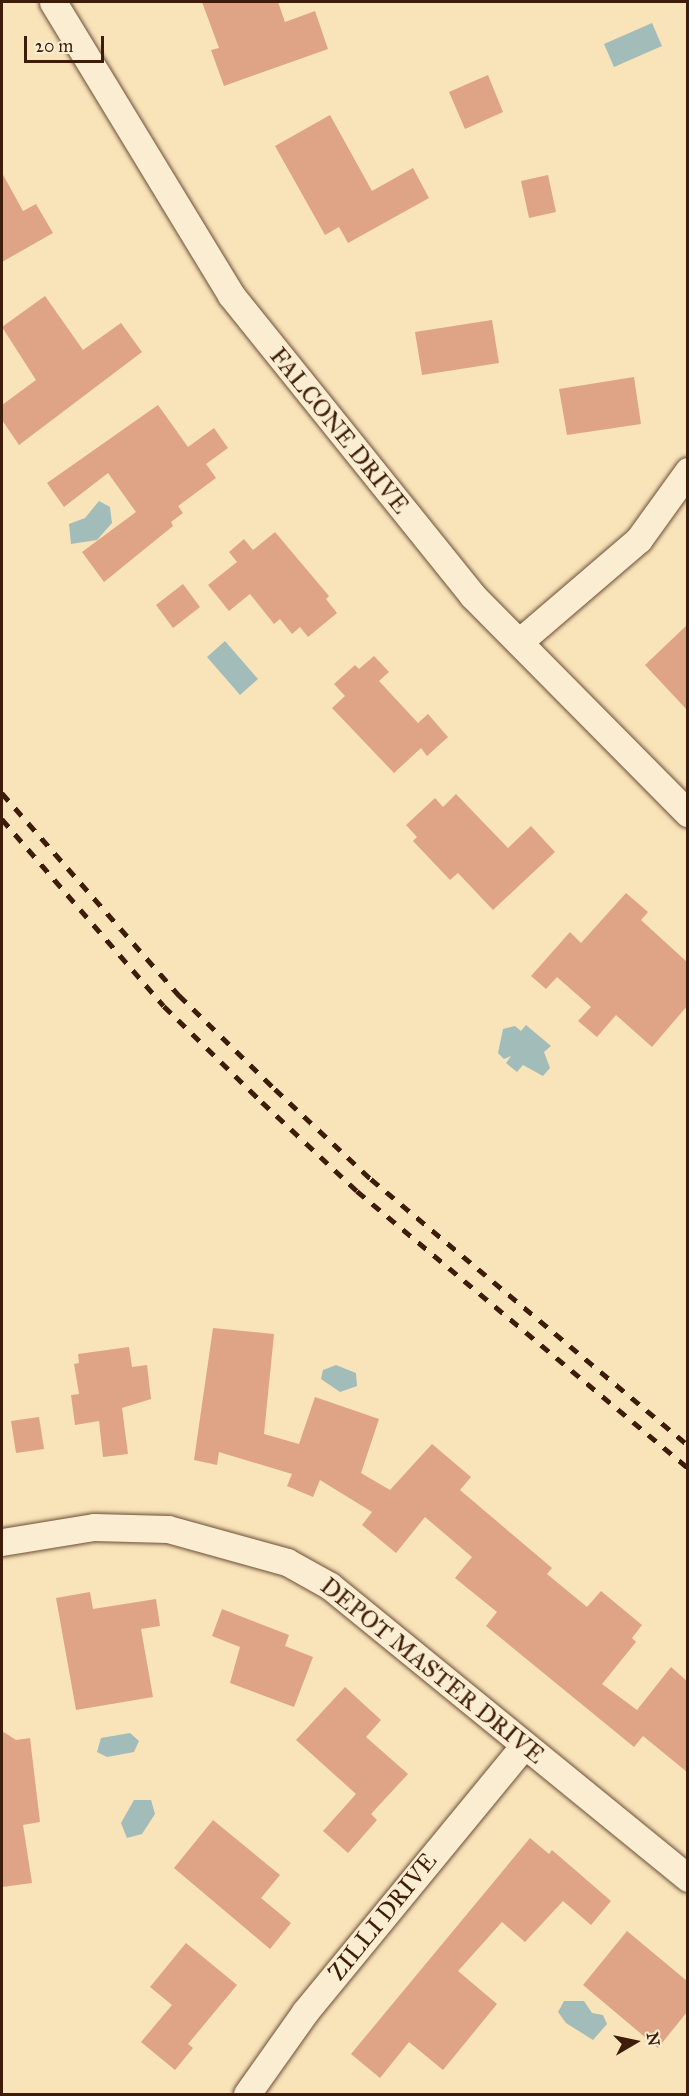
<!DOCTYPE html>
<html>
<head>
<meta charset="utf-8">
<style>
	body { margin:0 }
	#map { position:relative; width:689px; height:2096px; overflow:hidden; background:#f9e4ba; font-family:"IM FELL Great Primer",serif }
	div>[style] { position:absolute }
	.water>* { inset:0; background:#a2bcba }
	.building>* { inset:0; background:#dfa385 }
	.roads { filter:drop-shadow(0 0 2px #6d4e36) drop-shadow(0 0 2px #6d4e36) }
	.street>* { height:27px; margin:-13.5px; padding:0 13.5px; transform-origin:13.5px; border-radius:13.5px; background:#fbedd2 }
	.rail>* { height:4.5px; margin-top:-2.25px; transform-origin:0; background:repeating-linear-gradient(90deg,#3e1c0a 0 10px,transparent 0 20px) }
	span { translate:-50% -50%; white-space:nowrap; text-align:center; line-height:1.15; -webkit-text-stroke:4.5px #fbedd2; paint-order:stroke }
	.street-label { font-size:24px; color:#3e1c0a }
	.frame { position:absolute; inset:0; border:3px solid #3e1c0a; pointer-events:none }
	.north { position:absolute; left:605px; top:2012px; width:60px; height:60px; -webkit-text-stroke:4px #fbedd2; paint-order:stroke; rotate:81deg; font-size:16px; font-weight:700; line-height:24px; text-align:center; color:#3e1c0a }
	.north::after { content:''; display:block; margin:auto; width:21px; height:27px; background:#3e1c0a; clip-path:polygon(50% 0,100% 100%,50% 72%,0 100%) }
	.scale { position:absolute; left:24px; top:36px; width:80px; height:27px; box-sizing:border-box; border:3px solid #3e1c0a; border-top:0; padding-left:8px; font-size:18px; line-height:21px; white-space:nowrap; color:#3e1c0a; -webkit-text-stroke:4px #fbedd2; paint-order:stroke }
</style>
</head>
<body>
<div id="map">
	<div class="water">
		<div style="clip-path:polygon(652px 23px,662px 46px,614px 67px,604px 44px)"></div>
		<div style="clip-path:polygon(99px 501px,110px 507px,112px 523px,97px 540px,71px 544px,69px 524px,85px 518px)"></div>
		<div style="clip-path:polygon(225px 641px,258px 679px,240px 695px,207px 657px)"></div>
		<div style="clip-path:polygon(526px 1025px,551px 1046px,544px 1052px,550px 1068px,543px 1076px,523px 1065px,517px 1072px,506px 1063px,511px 1056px,504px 1059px,498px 1053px,503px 1029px,515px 1026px,521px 1031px)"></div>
		<div style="clip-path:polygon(336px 1365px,356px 1373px,357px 1386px,340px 1392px,321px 1379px,323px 1370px)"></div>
		<div style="clip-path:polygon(130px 1733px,139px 1741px,134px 1752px,107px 1757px,97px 1752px,101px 1738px)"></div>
		<div style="clip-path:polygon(134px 1800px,151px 1800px,155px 1814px,142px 1834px,127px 1838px,121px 1823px)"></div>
		<div style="clip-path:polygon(564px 2001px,584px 2001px,592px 2013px,603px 2015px,607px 2024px,593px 2040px,566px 2023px,558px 2012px)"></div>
	</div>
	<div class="building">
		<div style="clip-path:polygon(202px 2px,278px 2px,285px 22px,315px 11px,328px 49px,224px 86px,211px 50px,219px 48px)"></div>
		<div style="clip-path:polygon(488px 75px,503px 112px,465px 129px,449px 92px)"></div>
		<div style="clip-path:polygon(330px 115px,372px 191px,413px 168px,429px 198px,348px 243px,339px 227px,325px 235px,275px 146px)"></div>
		<div style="clip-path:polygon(2px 173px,23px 211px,36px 204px,53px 233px,2px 262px)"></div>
		<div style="clip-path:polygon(548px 175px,556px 212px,529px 218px,521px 181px)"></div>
		<div style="clip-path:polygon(45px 296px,83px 350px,121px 323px,142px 352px,19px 445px,2px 420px,2px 405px,36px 380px,2px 327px)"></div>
		<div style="clip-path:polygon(492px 320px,499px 363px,422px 375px,415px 332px)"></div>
		<div style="clip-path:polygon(634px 377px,641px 424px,567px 435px,559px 389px)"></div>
		<div style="clip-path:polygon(158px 405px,188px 447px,214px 428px,228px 448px,206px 464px,216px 478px,178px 506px,183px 513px,171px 522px,173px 526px,104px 582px,82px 552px,136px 512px,108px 473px,64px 507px,47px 483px)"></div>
		<div style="clip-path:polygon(275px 532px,329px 596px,326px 599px,337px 613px,308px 637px,300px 627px,292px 634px,280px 619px,274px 624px,250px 594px,229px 611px,208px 585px,237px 562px,229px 552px,244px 539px,253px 550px)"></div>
		<div style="clip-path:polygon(183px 584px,200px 607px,173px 628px,156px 605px)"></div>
		<div style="clip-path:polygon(687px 625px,687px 710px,645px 665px)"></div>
		<div style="clip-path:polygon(374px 656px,389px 672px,379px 681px,418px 723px,428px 714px,448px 737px,427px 756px,421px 748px,394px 773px,332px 708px,345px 696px,334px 684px,355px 665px,359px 669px)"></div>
		<div style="clip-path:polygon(456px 794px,508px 848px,531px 826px,555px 852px,493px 910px,458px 873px,450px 880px,413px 841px,417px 837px,406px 825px,435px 798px,443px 807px)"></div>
		<div style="clip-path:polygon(626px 893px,648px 912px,641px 920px,687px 962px,687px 1006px,652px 1047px,616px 1015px,597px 1037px,578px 1021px,591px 1007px,557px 977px,546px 989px,531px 976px,570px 932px,581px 943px)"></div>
		<div style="clip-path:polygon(213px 1328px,274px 1334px,264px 1434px,299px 1444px,315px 1397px,379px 1419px,361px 1473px,390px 1490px,432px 1444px,471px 1477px,460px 1490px,552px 1568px,547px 1574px,587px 1607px,601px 1591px,642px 1625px,632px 1638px,636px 1642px,602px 1684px,637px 1710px,671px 1667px,687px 1681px,687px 1772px,643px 1736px,634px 1747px,486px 1626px,497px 1612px,455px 1578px,472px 1557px,425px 1517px,396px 1553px,362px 1525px,372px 1512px,320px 1480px,313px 1497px,287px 1486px,292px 1474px,219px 1452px,217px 1465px,194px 1460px)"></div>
		<div style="clip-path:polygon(129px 1347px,132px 1367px,147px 1365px,151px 1399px,122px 1408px,128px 1454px,103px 1457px,99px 1421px,75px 1425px,71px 1395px,79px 1394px,74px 1364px,79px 1363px,78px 1354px)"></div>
		<div style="clip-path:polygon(39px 1417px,44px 1449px,16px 1453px,11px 1421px)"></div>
		<div style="clip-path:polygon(90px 1592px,93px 1609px,156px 1599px,160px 1626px,141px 1629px,153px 1697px,76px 1710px,56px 1598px)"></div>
		<div style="clip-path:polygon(222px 1609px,289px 1635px,285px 1646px,313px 1657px,294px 1707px,230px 1683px,240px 1647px,212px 1636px)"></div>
		<div style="clip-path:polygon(345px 1687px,381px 1720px,366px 1737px,408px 1774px,371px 1814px,377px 1820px,348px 1853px,323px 1831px,356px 1794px,296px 1740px)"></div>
		<div style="clip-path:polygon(2px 1731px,16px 1740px,30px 1738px,40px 1822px,23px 1825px,32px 1883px,2px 1887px)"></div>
		<div style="clip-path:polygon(213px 1820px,280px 1875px,261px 1898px,291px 1923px,270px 1949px,174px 1868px)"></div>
		<div style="clip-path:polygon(530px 1838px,549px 1854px,552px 1850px,611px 1901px,591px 1925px,563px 1901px,525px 1942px,502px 1922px,458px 1971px,497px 2004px,443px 2070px,409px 2042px,380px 2078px,351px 2054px)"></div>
		<div style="clip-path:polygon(627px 1931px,687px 1981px,687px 2012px,658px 2048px,583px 1985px)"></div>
		<div style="clip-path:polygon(186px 1943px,237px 1985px,188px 2044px,193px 2048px,175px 2070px,141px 2042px,172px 2005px,150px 1987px)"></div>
	</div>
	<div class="roads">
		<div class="street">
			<div style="left:53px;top:2px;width:343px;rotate:58.7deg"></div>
			<div style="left:231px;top:295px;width:385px;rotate:51.2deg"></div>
			<div style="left:472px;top:595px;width:307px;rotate:45.3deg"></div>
			<div style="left:519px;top:642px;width:158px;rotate:-40.6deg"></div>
			<div style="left:639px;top:539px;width:84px;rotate:-54.2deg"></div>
			<div style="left:2px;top:1542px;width:93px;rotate:-9.3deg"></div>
			<div style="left:94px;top:1527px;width:74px;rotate:1.5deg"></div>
			<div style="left:168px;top:1529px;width:123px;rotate:15.5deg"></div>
			<div style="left:287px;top:1562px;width:49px;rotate:29.2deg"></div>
			<div style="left:330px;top:1586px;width:462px;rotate:39.2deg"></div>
			<div style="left:247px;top:2094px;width:100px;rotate:-54.7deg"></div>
			<div style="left:305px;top:2012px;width:345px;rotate:-50.6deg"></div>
		</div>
	</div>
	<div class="rail">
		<div style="left:2px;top:793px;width:269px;rotate:48.8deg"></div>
		<div style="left:179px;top:995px;width:134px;rotate:44.4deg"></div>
		<div style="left:275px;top:1089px;width:132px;rotate:43.2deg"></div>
		<div style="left:371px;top:1179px;width:414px;rotate:40deg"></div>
		<div style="left:2px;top:819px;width:247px;rotate:49.1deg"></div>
		<div style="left:164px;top:1006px;width:137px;rotate:44.4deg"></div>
		<div style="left:262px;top:1102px;width:130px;rotate:43.1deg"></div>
		<div style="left:357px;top:1191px;width:432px;rotate:39.9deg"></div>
	</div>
	<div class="street-label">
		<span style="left:339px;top:431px;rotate:51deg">FALCONE DRIVE</span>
		<span style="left:432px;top:1671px;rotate:39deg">DEPOT MASTER DRIVE</span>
		<span style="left:383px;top:1917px;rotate:-51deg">ZILLI DRIVE</span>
	</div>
	<div class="frame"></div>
	<div class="north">N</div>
	<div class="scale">20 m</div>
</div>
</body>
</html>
